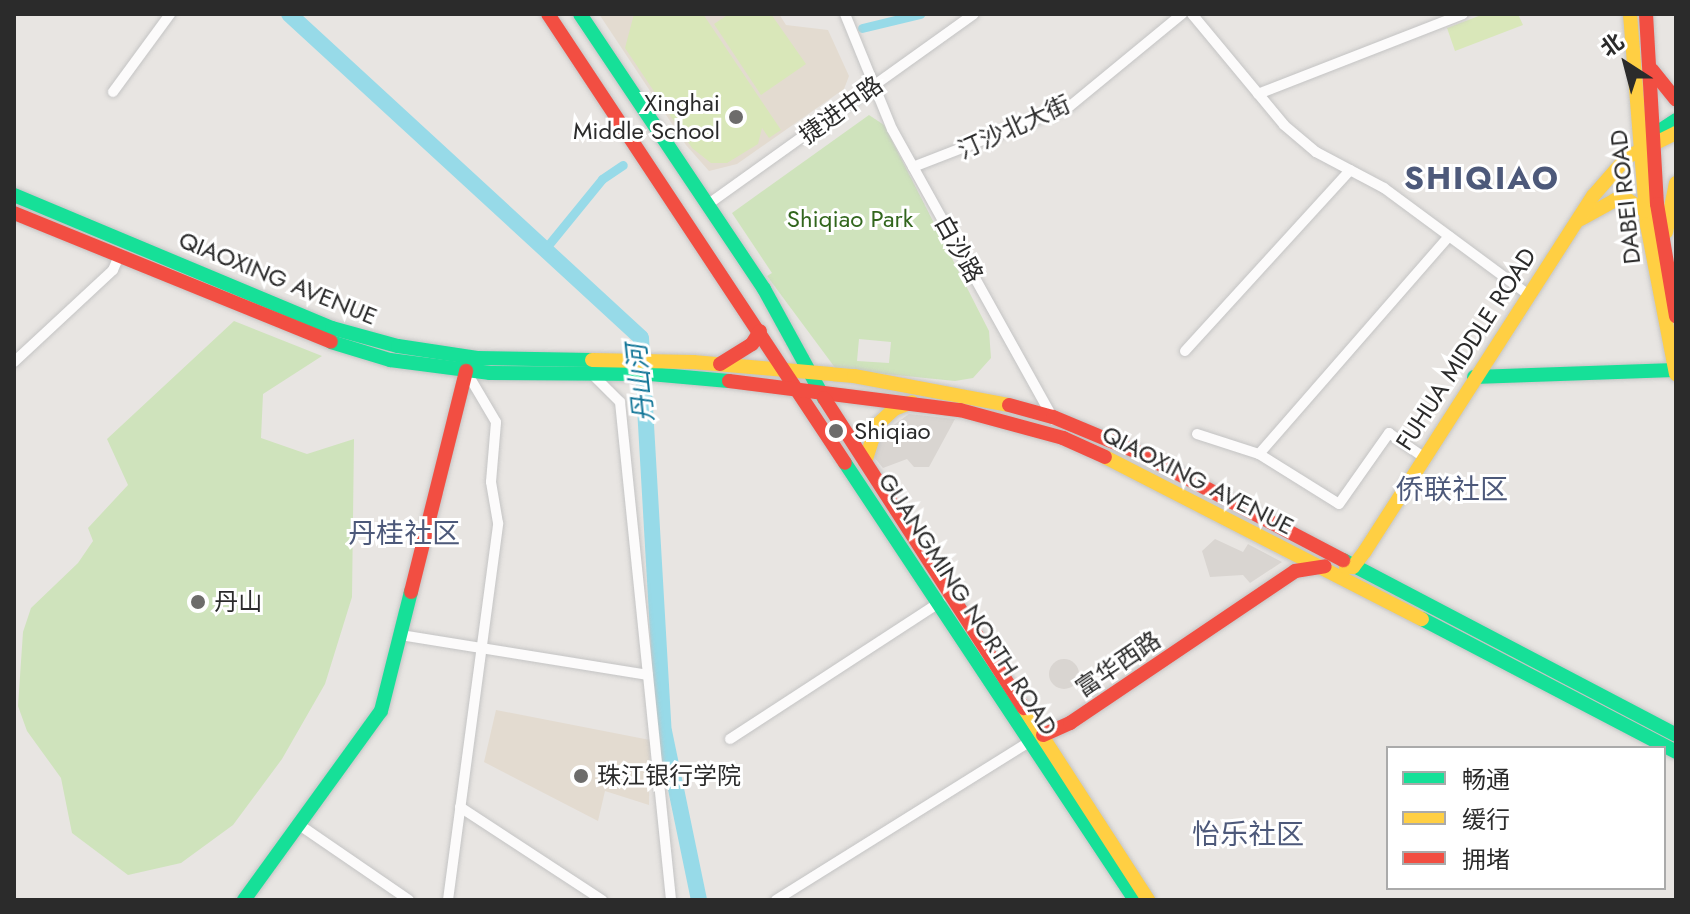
<!DOCTYPE html>
<html>
<head>
<meta charset="utf-8">
<style>
	body { margin:0 }
	#map { position:relative; width:1690px; height:914px; overflow:hidden; background:#e8e5e2; font-family:Jost,"Noto Sans SC",sans-serif }
	div>[style] { position:absolute }
	.education>* { inset:0; background:#e3dbd0 }
	.green>* { inset:0; background:#cfe3bc }
	.pitch>* { inset:0; background:#d9e7b9 }
	.plaza>* { inset:0; background:#d9d5d1 }
	.round { border-radius:50% }
	.canal>* { height:9px; margin:-4.5px; padding:0 4.5px; transform-origin:4.5px; border-radius:4.5px; background:#97dae8 }
	.river>* { height:16px; margin:-8px; padding:0 8px; transform-origin:8px; border-radius:8px; background:#97dae8 }
	.roads { filter:drop-shadow(0 0 2px #c4c4c4) drop-shadow(0 0 2px #c4c4c4) }
	.street>* { height:10px; margin:-5px; padding:0 5px; transform-origin:5px; border-radius:5px; background:#fcfbfb }
	.fast>* { height:14px; margin:-7px; padding:0 7px; transform-origin:7px; border-radius:7px; background:#16e098 }
	.slow>* { height:14px; margin:-7px; padding:0 7px; transform-origin:7px; border-radius:7px; background:#ffcf43 }
	.jam>* { height:14px; margin:-7px; padding:0 7px; transform-origin:7px; border-radius:7px; background:#f24e42 }
	.dots>* { width:22px; height:22px; translate:-50% -50%; box-sizing:border-box; border:4px solid #fff; border-radius:50% }
	span { translate:-50% -50%; white-space:nowrap; text-align:center; line-height:1.15; -webkit-text-stroke:6px #fff; paint-order:stroke }
	.poi-label { font-size:24px; color:#2b2b2b }
	.right { translate:-100% -50%; text-align:right }
	.left { translate:0 -50%; text-align:left }
	.street-label { font-size:24px; color:#2b2b2b }
	.park-label { font-size:24px; color:#32661d }
	.water-label { font-size:26px; color:#127698; font-style:italic }
	.quarter-label { font-size:28px; color:#4d597a }
	.district-label { font-size:32px; color:#4d597a; font-weight:700; letter-spacing:2px }
	.frame { position:absolute; inset:0; border:16px solid #2b2b2b; pointer-events:none }
	.legend { position:absolute; left:1386px; top:746px; width:280px; height:144px; box-sizing:border-box; background:#fff; border:2px solid #aaa; margin:0; padding:10px 14px; list-style:none; font-size:24px; color:#2b2b2b }
	.legend li { display:flex; align-items:center; gap:16px; height:40px }
	.legend b { width:40px; border:2px solid #aaa }
	.north { position:absolute; left:1586px; top:24px; width:80px; height:80px; -webkit-text-stroke:6px #fff; paint-order:stroke; rotate:324deg; font-size:22px; font-weight:700; line-height:32px; text-align:center; color:#2b2b2b }
	.north::after { content:''; display:block; margin:auto; width:28px; height:36px; background:#2b2b2b; clip-path:polygon(50% 0,100% 100%,50% 72%,0 100%) }
</style>
</head>
<body>
<div id="map">
	<div class="education">
		<div style="clip-path:polygon(599px 14px,779px 14px,786px 25px,828px 30px,849px 76px,844px 89px,737px 164px,709px 171px,686px 145px)"></div>
		<div style="clip-path:polygon(496px 710px,650px 740px,649px 805px,605px 791px,598px 821px,484px 762px)"></div>
	</div>
	<div class="green">
		<div style="clip-path:polygon(evenodd,869px 115px,884px 125px,989px 331px,991px 358px,973px 378px,955px 381px,836px 369px,767px 276px,772px 273px,732px 213px,869px 115px,859px 339px,891px 342px,889px 363px,857px 361px,859px 339px)"></div>
		<div style="clip-path:polygon(234px 321px,322px 356px,263px 394px,261px 438px,307px 454px,354px 439px,352px 597px,325px 684px,282px 759px,233px 825px,181px 863px,128px 875px,72px 833px,61px 778px,27px 731px,18px 706px,23px 632px,31px 608px,78px 563px,93px 541px,88px 528px,128px 485px,107px 439px)"></div>
	</div>
	<div class="pitch">
		<div style="clip-path:polygon(634px 14px,703px 14px,781px 130px,769px 138px,762px 128px,758px 144px,727px 163px,711px 163px,692px 148px,625px 48px)"></div>
		<div style="clip-path:polygon(729px 14px,771px 14px,806px 64px,761px 95px,714px 24px)"></div>
		<div style="clip-path:polygon(1484px 14px,1518px 14px,1523px 25px,1455px 51px,1447px 28px)"></div>
	</div>
	<div class="plaza">
		<div style="clip-path:polygon(909px 414px,955px 419px,929px 467px,914px 467px,907px 459px,883px 468px,874px 457px,881px 434px)"></div>
		<div style="clip-path:polygon(1215px 539px,1243px 552px,1248px 544px,1282px 562px,1250px 583px,1243px 575px,1210px 577px,1202px 551px)"></div>
		<div class="round" style="left:1049px;top:659px;width:30px;height:30px"></div>
	</div>
	<div class="canal">
		<div style="left:862px;top:28px;width:60px;rotate:-13.6deg"></div>
		<div style="left:545px;top:249px;width:90px;rotate:-50.8deg"></div>
		<div style="left:602px;top:179px;width:25px;rotate:-34deg"></div>
	</div>
	<div class="river">
		<div style="left:289px;top:14px;width:478px;rotate:42.6deg"></div>
		<div style="left:641px;top:338px;width:394px;rotate:86.7deg"></div>
		<div style="left:664px;top:731px;width:173px;rotate:78.3deg"></div>
	</div>
	<div class="roads">
		<div class="street">
			<div style="left:845px;top:14px;width:124px;rotate:67.8deg"></div>
			<div style="left:892px;top:129px;width:333px;rotate:60.9deg"></div>
			<div style="left:1192px;top:14px;width:144px;rotate:50.3deg"></div>
			<div style="left:1284px;top:125px;width:42px;rotate:40.2deg"></div>
			<div style="left:1316px;top:152px;width:77px;rotate:27.9deg"></div>
			<div style="left:1384px;top:188px;width:178px;rotate:36.5deg"></div>
			<div style="left:113px;top:92px;width:97px;rotate:-53.8deg"></div>
			<div style="left:1258px;top:94px;width:220px;rotate:-21.3deg"></div>
			<div style="left:913px;top:167px;width:168px;rotate:-21.2deg"></div>
			<div style="left:1070px;top:106px;width:145px;rotate:-39.4deg"></div>
			<div style="left:707px;top:205px;width:328px;rotate:-35.6deg"></div>
			<div style="left:1185px;top:351px;width:245px;rotate:-47.6deg"></div>
			<div style="left:14px;top:362px;width:135px;rotate:-42.9deg"></div>
			<div style="left:113px;top:270px;width:15px;rotate:-67deg"></div>
			<div style="left:591px;top:373px;width:41px;rotate:45deg"></div>
			<div style="left:620px;top:402px;width:501px;rotate:84.15deg"></div>
			<div style="left:1197px;top:434px;width:65px;rotate:17.9deg"></div>
			<div style="left:1259px;top:454px;width:94px;rotate:32deg"></div>
			<div style="left:1339px;top:504px;width:87px;rotate:-54.8deg"></div>
			<div style="left:1389px;top:433px;width:40px;rotate:34.9deg"></div>
			<div style="left:1259px;top:454px;width:289px;rotate:-48.9deg"></div>
			<div style="left:401px;top:635px;width:250px;rotate:9.2deg"></div>
			<div style="left:730px;top:739px;width:251px;rotate:-33.1deg"></div>
			<div style="left:460px;top:807px;width:170px;rotate:33.2deg"></div>
			<div style="left:301px;top:826px;width:131px;rotate:34.4deg"></div>
			<div style="left:448px;top:900px;width:380px;rotate:-82.4deg"></div>
			<div style="left:498px;top:523px;width:42px;rotate:-99.7deg"></div>
			<div style="left:491px;top:482px;width:60px;rotate:-85.2deg"></div>
			<div style="left:496px;top:422px;width:59px;rotate:-120.5deg"></div>
			<div style="left:776px;top:900px;width:304px;rotate:-32deg"></div>
		</div>
		<div class="fast">
			<div style="left:580px;top:14px;width:331px;rotate:56.2deg"></div>
			<div style="left:764px;top:289px;width:124px;rotate:61.2deg"></div>
			<div style="left:1647px;top:139px;width:35px;rotate:-33deg"></div>
			<div style="left:14px;top:195px;width:345px;rotate:22.7deg"></div>
			<div style="left:332px;top:328px;width:68px;rotate:15.3deg"></div>
			<div style="left:398px;top:346px;width:80px;rotate:8.6deg"></div>
			<div style="left:477px;top:358px;width:115px;rotate:1deg"></div>
			<div style="left:331px;top:342px;width:62px;rotate:17deg"></div>
			<div style="left:390px;top:360px;width:101px;rotate:7.4deg"></div>
			<div style="left:490px;top:373px;width:160px;rotate:0.4deg"></div>
			<div style="left:650px;top:374px;width:79px;rotate:5.1deg"></div>
			<div style="left:1474px;top:377px;width:201px;rotate:-2deg"></div>
			<div style="left:845px;top:463px;width:524px;rotate:56.43deg"></div>
			<div style="left:1343px;top:560px;width:376px;rotate:27.7deg"></div>
			<div style="left:1422px;top:619px;width:287px;rotate:27.6deg"></div>
			<div style="left:244px;top:900px;width:233px;rotate:-54.1deg"></div>
			<div style="left:381px;top:711px;width:123px;rotate:-75.9deg"></div>
		</div>
		<div class="slow">
			<div style="left:1630px;top:14px;width:212px;rotate:85.4deg"></div>
			<div style="left:1647px;top:225px;width:152px;rotate:79deg"></div>
			<div style="left:1581px;top:219px;width:39px;rotate:-29deg"></div>
			<div style="left:1615px;top:200px;width:13px"></div>
			<div style="left:1628px;top:200px;width:20px;rotate:33deg"></div>
			<div style="left:1666px;top:232px;width:50px;rotate:-78.5deg"></div>
			<div style="left:592px;top:360px;width:101px;rotate:1.1deg"></div>
			<div style="left:693px;top:362px;width:162px;rotate:5deg"></div>
			<div style="left:854px;top:376px;width:158px;rotate:10.6deg"></div>
			<div style="left:1105px;top:457px;width:356px;rotate:27.1deg"></div>
			<div style="left:865px;top:462px;width:39px;rotate:-72deg"></div>
			<div style="left:877px;top:425px;width:23px;rotate:-43deg"></div>
			<div style="left:894px;top:409px;width:19px;rotate:-21deg"></div>
			<div style="left:1346px;top:567px;width:7px"></div>
			<div style="left:1353px;top:567px;width:20px;rotate:-53deg"></div>
			<div style="left:1365px;top:551px;width:422px;rotate:-57.3deg"></div>
			<div style="left:1593px;top:196px;width:52px;rotate:-48.9deg"></div>
			<div style="left:1627px;top:157px;width:55px;rotate:-26.1deg"></div>
			<div style="left:1024px;top:708px;width:229px;rotate:57.1deg"></div>
		</div>
		<div class="jam">
			<div style="left:548px;top:14px;width:538px;rotate:56.52deg"></div>
			<div style="left:1646px;top:14px;width:190px;rotate:86.7deg"></div>
			<div style="left:1657px;top:204px;width:114px;rotate:80.4deg"></div>
			<div style="left:1652px;top:70px;width:38px;rotate:51deg"></div>
			<div style="left:14px;top:213px;width:342px;rotate:22.1deg"></div>
			<div style="left:720px;top:364px;width:38px;rotate:-32deg"></div>
			<div style="left:752px;top:344px;width:15px;rotate:-58deg"></div>
			<div style="left:729px;top:381px;width:233px;rotate:7.2deg"></div>
			<div style="left:960px;top:410px;width:107px;rotate:15.2deg"></div>
			<div style="left:1063px;top:438px;width:46px;rotate:24.3deg"></div>
			<div style="left:824px;top:398px;width:369px;rotate:57.2deg"></div>
			<div style="left:1009px;top:405px;width:46px;rotate:15.3deg"></div>
			<div style="left:1053px;top:417px;width:91px;rotate:22.6deg"></div>
			<div style="left:1137px;top:452px;width:233px;rotate:27.7deg"></div>
			<div style="left:411px;top:592px;width:228px;rotate:-76deg"></div>
			<div style="left:1043px;top:735px;width:30px;rotate:-24deg"></div>
			<div style="left:1070px;top:723px;width:272px;rotate:-34deg"></div>
			<div style="left:1295px;top:571px;width:30px;rotate:-9deg"></div>
		</div>
	</div>
	<div class="dots">
		<div style="left:736px;top:117px;background:#6d6c6b"></div>
		<div style="left:836px;top:431px;background:#6d6c6b"></div>
		<div style="left:198px;top:602px;background:#6d6c6b"></div>
		<div style="left:581px;top:776px;background:#6d6c6b"></div>
	</div>
	<div class="poi-label">
		<span class="right" style="left:720px;top:117px">Xinghai<br>Middle School</span>
		<span class="left" style="left:854px;top:431px">Shiqiao</span>
		<span class="left" style="left:214px;top:602px">丹山</span>
		<span class="left" style="left:597px;top:776px">珠江银行学院</span>
	</div>
	<div class="street-label">
		<span style="left:841px;top:110px;rotate:-36deg">捷进中路</span>
		<span style="left:1014px;top:127px;rotate:-24deg">汀沙北大街</span>
		<span style="left:1625px;top:197px;rotate:-96deg">DABEI ROAD</span>
		<span style="left:959px;top:249px;rotate:61deg">白沙路</span>
		<span style="left:278px;top:278px;rotate:22deg">QIAOXING AVENUE</span>
		<span style="left:1466px;top:349px;rotate:-57deg">FUHUA MIDDLE ROAD</span>
		<span style="left:1198px;top:480px;rotate:27deg">QIAOXING AVENUE</span>
		<span style="left:968px;top:604px;rotate:57deg">GUANGMING NORTH ROAD</span>
		<span style="left:1118px;top:664px;rotate:-34deg">富华西路</span>
	</div>
	<div class="park-label">
		<span style="left:850px;top:219px">Shiqiao Park</span>
	</div>
	<div class="water-label">
		<span style="left:641px;top:383px;rotate:-96deg">丹山河</span>
	</div>
	<div class="quarter-label">
		<span style="left:1452px;top:490px">侨联社区</span>
		<span style="left:404px;top:534px">丹桂社区</span>
		<span style="left:1248px;top:835px">怡乐社区</span>
	</div>
	<div class="district-label">
		<span style="left:1482px;top:178px">SHIQIAO</span>
	</div>
	<div class="frame"></div>
	<ul class="legend">
	<li><b style="height:10px;background:#16e098"></b>畅通</li>
	<li><b style="height:10px;background:#ffcf43"></b>缓行</li>
	<li><b style="height:10px;background:#f24e42"></b>拥堵</li>
	</ul>
	<div class="north">北</div>
</div>
</body>
</html>
